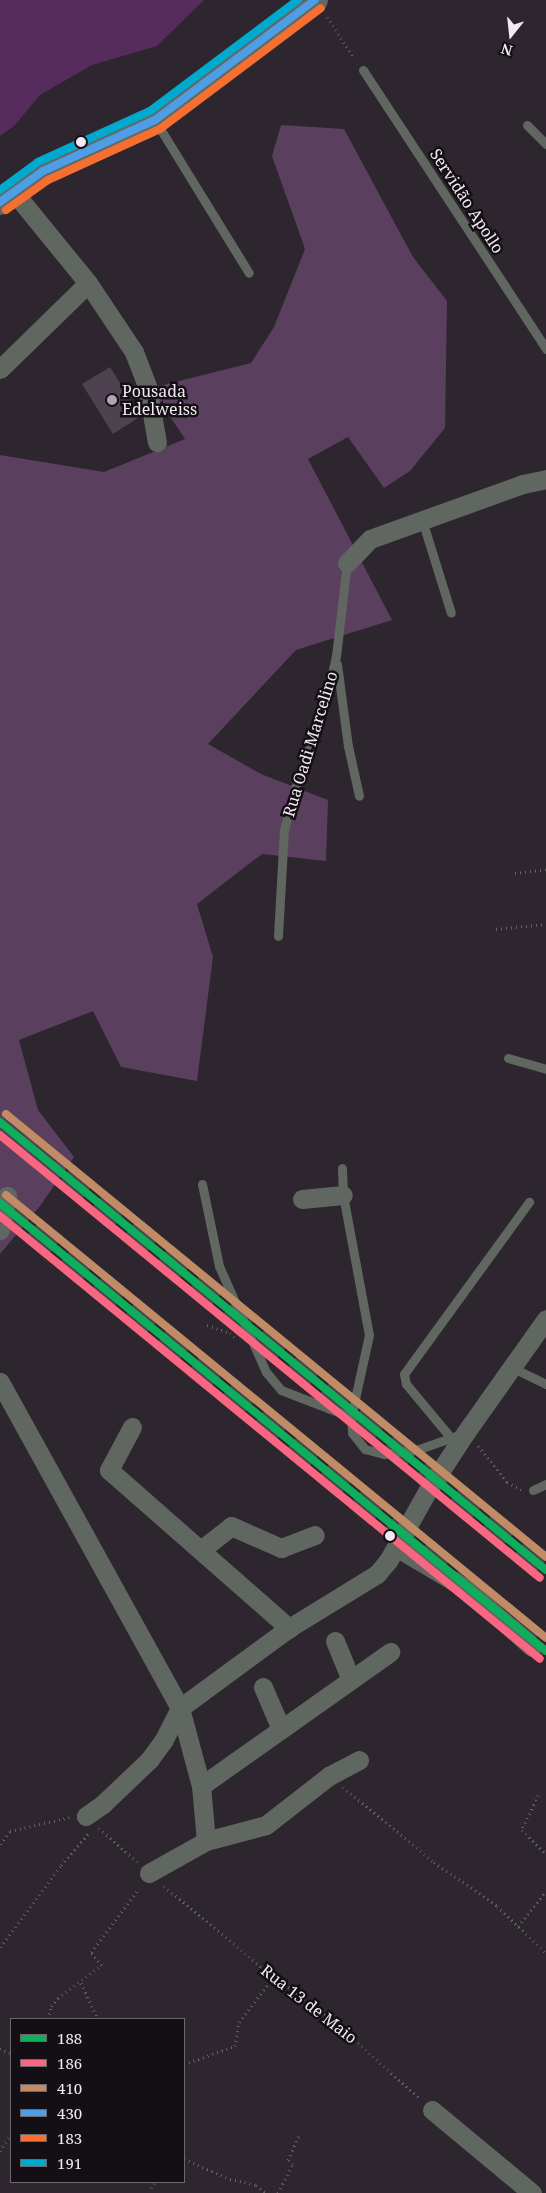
<!DOCTYPE html>
<html>
<head>
<meta charset="utf-8">
<style>
	body { margin:0 }
	#map { position:relative; width:546px; height:2193px; overflow:hidden; background:#2d262e; font-family:"Noto Serif",serif }
	div>[style] { position:absolute }
	.green>* { inset:0; background:#5a3f5e }
	.water>* { inset:0; background:#552c5c }
	.building>* { inset:0; background:#4e4250 }
	.highway-tunnel>* { height:28px; margin-top:-14px; transform-origin:0; background:repeating-linear-gradient(90deg,#4b434c 0 28px,transparent 0 42px) }
	.path>* { height:3px; margin-top:-1.5px; transform-origin:0; background:repeating-linear-gradient(90deg,#636364 0 1px,transparent 0 5px) }
	.lane>* { height:9px; margin:-4.5px; padding:0 4.5px; transform-origin:4.5px; border-radius:4.5px; background:#606761 }
	.street>* { height:19px; margin:-9.5px; padding:0 9.5px; transform-origin:9.5px; border-radius:9.5px; background:#606761 }
	.secondary>* { height:26px; margin:-13px; padding:0 13px; transform-origin:13px; border-radius:13px; background:#636864 }
	.bus-1>* { height:8px; margin:-4px; padding:0 4px; transform-origin:4px; border-radius:4px; background:#0daf5c }
	.bus-2>* { height:8px; margin:-4px; padding:0 4px; transform-origin:4px; border-radius:4px; background:#fa6682 }
	.bus-3>* { height:8px; margin:-4px; padding:0 4px; transform-origin:4px; border-radius:4px; background:#c18c65 }
	.bus-4>* { height:8px; margin:-4px; padding:0 4px; transform-origin:4px; border-radius:4px; background:#4d9ee5 }
	.bus-5>* { height:8px; margin:-4px; padding:0 4px; transform-origin:4px; border-radius:4px; background:#f46f30 }
	.bus-6>* { height:8px; margin:-4px; padding:0 4px; transform-origin:4px; border-radius:4px; background:#00a9ce }
	.dots>* { width:14px; height:14px; translate:-50% -50%; box-sizing:border-box; border:2px solid #140f15; border-radius:50% }
	span { translate:-50% -50%; white-space:nowrap; text-align:center; line-height:1.15; -webkit-text-stroke:5px #140f15; paint-order:stroke }
	.street-label { font-size:16px; color:#f3eaf4 }
	.poi-label { font-size:16px; color:#f3eaf4 }
	.left { translate:0 -50%; text-align:left }
	.legend { position:absolute; left:10px; top:2018px; width:175px; height:165px; box-sizing:border-box; background:#140f15; border:1px solid #6d676e; margin:0; padding:6px 9px; list-style:none; font-size:15px; color:#f3eaf4 }
	.legend li { display:flex; align-items:center; gap:10px; height:25px }
	.legend b { width:25px; border:1px solid #6d676e }
	.north { position:absolute; left:486px; top:10px; width:50px; height:50px; -webkit-text-stroke:4px #140f15; paint-order:stroke; rotate:196deg; font-size:14px; font-weight:700; line-height:20px; text-align:center; color:#f3eaf4 }
	.north::after { content:''; display:block; margin:auto; width:18px; height:22px; background:#f3eaf4; clip-path:polygon(50% 0,100% 100%,50% 72%,0 100%) }
</style>
</head>
<body>
<div id="map">
	<div class="green">
		<div style="clip-path:polygon(281px 125px,344px 129px,413px 257px,447px 301px,445px 428px,410px 471px,384px 488px,348px 437px,308px 459px,392px 620px,296px 650px,208px 744px,261px 774px,328px 800px,326px 861px,262px 854px,197px 904px,213px 957px,197px 1081px,121px 1067px,93px 1011px,19px 1040px,38px 1110px,74px 1157px,40px 1206px,0 1254px,0 455px,104px 472px,185px 439px,151px 388px,251px 363px,274px 327px,305px 249px,272px 156px)"></div>
	</div>
	<div class="water">
		<div style="clip-path:polygon(0 0,204px 0,157px 46px,92px 65px,40px 95px,14px 126px,0 136px)"></div>
	</div>
	<div class="building">
		<div style="clip-path:polygon(110px 367px,141px 416px,113px 434px,82px 384px)"></div>
	</div>
	<div class="highway-tunnel">
		<div style="left:0;top:1122px;width:706px;rotate:39.37deg"></div>
		<div style="left:0;top:1203px;width:594px;rotate:39.4deg"></div>
		<div style="left:512px;top:1623px;width:44px;rotate:39.5deg"></div>
	</div>
	<div class="path">
		<div style="left:327px;top:17px;width:50px;rotate:56.3deg"></div>
		<div style="left:515px;top:873px;width:31px;rotate:-7deg"></div>
		<div style="left:496px;top:929px;width:50px;rotate:-5.7deg"></div>
		<div style="left:207px;top:1325px;width:24px;rotate:19deg"></div>
		<div style="left:230px;top:1333px;width:6px;rotate:39deg"></div>
		<div style="left:478px;top:1446px;width:46px;rotate:51.1deg"></div>
		<div style="left:507px;top:1482px;width:17px;rotate:28deg"></div>
		<div style="left:343px;top:1787px;width:118px;rotate:39.5deg"></div>
		<div style="left:434px;top:1862px;width:77px;rotate:34.9deg"></div>
		<div style="left:497px;top:1906px;width:68px;rotate:43.8deg"></div>
		<div style="left:538px;top:1795px;width:38px;rotate:115deg"></div>
		<div style="left:522px;top:1830px;width:34px;rotate:45deg"></div>
		<div style="left:99px;top:1828px;width:51px;rotate:41.8deg"></div>
		<div style="left:0;top:1844px;width:16px;rotate:-52deg"></div>
		<div style="left:10px;top:1831px;width:62px;rotate:-13.1deg"></div>
		<div style="left:164px;top:1886px;width:130px;rotate:39.7deg"></div>
		<div style="left:264px;top:1969px;width:79px;rotate:36.3deg"></div>
		<div style="left:328px;top:2016px;width:122px;rotate:42deg"></div>
		<div style="left:518px;top:1926px;width:45px;rotate:-51.3deg"></div>
		<div style="left:0;top:1947px;width:102px;rotate:-53.4deg"></div>
		<div style="left:61px;top:1865px;width:43px;rotate:-48.8deg"></div>
		<div style="left:81px;top:1983px;width:40px;rotate:65deg"></div>
		<div style="left:48px;top:2019px;width:13px;rotate:-77deg"></div>
		<div style="left:51px;top:2006px;width:11px;rotate:-49deg"></div>
		<div style="left:58px;top:1998px;width:55px;rotate:-36.9deg"></div>
		<div style="left:102px;top:1965px;width:17px;rotate:-130deg"></div>
		<div style="left:91px;top:1952px;width:80px;rotate:-53.1deg"></div>
		<div style="left:0;top:2048px;width:13px;rotate:29deg"></div>
		<div style="left:184px;top:2064px;width:54px;rotate:-19.4deg"></div>
		<div style="left:235px;top:2046px;width:24px;rotate:-81deg"></div>
		<div style="left:239px;top:2022px;width:58px;rotate:-52.7deg"></div>
		<div style="left:0;top:2151px;width:20px;rotate:-57deg"></div>
		<div style="left:184px;top:2159px;width:50px;rotate:23.5deg"></div>
		<div style="left:230px;top:2179px;width:27px;rotate:13deg"></div>
		<div style="left:256px;top:2185px;width:14px;rotate:36deg"></div>
		<div style="left:151px;top:2188px;width:7px;rotate:-56deg"></div>
		<div style="left:278px;top:2193px;width:33px;rotate:-63deg"></div>
		<div style="left:293px;top:2164px;width:6px;rotate:-141deg"></div>
		<div style="left:288px;top:2160px;width:27px;rotate:-66deg"></div>
	</div>
	<div class="lane">
		<div style="left:363px;top:70px;width:334px;rotate:56.7deg"></div>
		<div style="left:156px;top:122px;width:177px;rotate:58.4deg"></div>
		<div style="left:527px;top:125px;width:27px;rotate:45deg"></div>
		<div style="left:422px;top:520px;width:97px;rotate:72.7deg"></div>
		<div style="left:337px;top:664px;width:83px;rotate:82.4deg"></div>
		<div style="left:348px;top:746px;width:51px;rotate:77.6deg"></div>
		<div style="left:278px;top:936px;width:106px;rotate:-86.8deg"></div>
		<div style="left:284px;top:830px;width:37px;rotate:-76deg"></div>
		<div style="left:293px;top:794px;width:107px;rotate:-70.9deg"></div>
		<div style="left:328px;top:693px;width:38px;rotate:-78deg"></div>
		<div style="left:336px;top:656px;width:94px;rotate:-83.3deg"></div>
		<div style="left:508px;top:1058px;width:40px;rotate:16deg"></div>
		<div style="left:342px;top:1168px;width:27px;rotate:88deg"></div>
		<div style="left:343px;top:1195px;width:142px;rotate:79.5deg"></div>
		<div style="left:369px;top:1335px;width:84px;rotate:102.4deg"></div>
		<div style="left:351px;top:1417px;width:16px;rotate:86deg"></div>
		<div style="left:352px;top:1433px;width:21px;rotate:51deg"></div>
		<div style="left:365px;top:1449px;width:20px;rotate:15deg"></div>
		<div style="left:384px;top:1454px;width:35px;rotate:-8deg"></div>
		<div style="left:419px;top:1449px;width:46px;rotate:-19.2deg"></div>
		<div style="left:202px;top:1184px;width:84px;rotate:78.3deg"></div>
		<div style="left:219px;top:1266px;width:116px;rotate:66.1deg"></div>
		<div style="left:266px;top:1372px;width:23px;rotate:50deg"></div>
		<div style="left:281px;top:1390px;width:75px;rotate:21.1deg"></div>
		<div style="left:513px;top:1368px;width:37px;rotate:26deg"></div>
		<div style="left:451px;top:1438px;width:70px;rotate:-129.8deg"></div>
		<div style="left:406px;top:1384px;width:10px;rotate:-101deg"></div>
		<div style="left:404px;top:1374px;width:213px;rotate:-54deg"></div>
		<div style="left:533px;top:1490px;width:14px;rotate:-25deg"></div>
	</div>
	<div class="street">
		<div style="left:13px;top:191px;width:119px;rotate:50.8deg"></div>
		<div style="left:88px;top:283px;width:83px;rotate:56.3deg"></div>
		<div style="left:134px;top:352px;width:36px;rotate:69deg"></div>
		<div style="left:147px;top:386px;width:57px;rotate:79.9deg"></div>
		<div style="left:0;top:369px;width:123px;rotate:-44.3deg"></div>
		<div style="left:347px;top:563px;width:33px;rotate:-46deg"></div>
		<div style="left:370px;top:539px;width:163px;rotate:-19.8deg"></div>
		<div style="left:523px;top:484px;width:24px;rotate:-12deg"></div>
		<div style="left:302px;top:1199px;width:41px;rotate:-5.6deg"></div>
		<div style="left:0;top:1230px;width:35px;rotate:-78deg"></div>
		<div style="left:0;top:1382px;width:372px;rotate:61.1deg"></div>
		<div style="left:180px;top:1708px;width:37px;rotate:117deg"></div>
		<div style="left:163px;top:1741px;width:24px;rotate:126deg"></div>
		<div style="left:149px;top:1760px;width:64px;rotate:136.3deg"></div>
		<div style="left:103px;top:1804px;width:21px;rotate:145deg"></div>
		<div style="left:132px;top:1427px;width:49px;rotate:118.1deg"></div>
		<div style="left:109px;top:1470px;width:240px;rotate:41.3deg"></div>
		<div style="left:396px;top:1547px;width:82px;rotate:30.6deg"></div>
		<div style="left:467px;top:1589px;width:87px;rotate:41.7deg"></div>
		<div style="left:202px;top:1549px;width:37px;rotate:-38deg"></div>
		<div style="left:231px;top:1526px;width:55px;rotate:23.7deg"></div>
		<div style="left:281px;top:1548px;width:36px;rotate:-21deg"></div>
		<div style="left:335px;top:1641px;width:42px;rotate:67.7deg"></div>
		<div style="left:263px;top:1687px;width:46px;rotate:66.8deg"></div>
		<div style="left:201px;top:1786px;width:232px;rotate:-35.3deg"></div>
		<div style="left:206px;top:1841px;width:62px;rotate:-14.9deg"></div>
		<div style="left:266px;top:1825px;width:80px;rotate:-37.9deg"></div>
		<div style="left:329px;top:1776px;width:34px;rotate:-28deg"></div>
		<div style="left:149px;top:1873px;width:65px;rotate:-29.3deg"></div>
		<div style="left:206px;top:1841px;width:55px;rotate:-95.2deg"></div>
		<div style="left:201px;top:1786px;width:81px;rotate:-105.1deg"></div>
		<div style="left:180px;top:1708px;width:135px;rotate:-36.3deg"></div>
		<div style="left:289px;top:1628px;width:103px;rotate:-31.5deg"></div>
		<div style="left:377px;top:1574px;width:17px;rotate:-50deg"></div>
		<div style="left:388px;top:1561px;width:81px;rotate:-60.6deg"></div>
		<div style="left:428px;top:1490px;width:69px;rotate:-56.8deg"></div>
		<div style="left:466px;top:1432px;width:138px;rotate:-54.7deg"></div>
		<div style="left:432px;top:2110px;width:130px;rotate:39.7deg"></div>
	</div>
	<div class="secondary">
		<div style="left:0;top:202px;width:53px;rotate:-35.8deg"></div>
		<div style="left:43px;top:171px;width:123px;rotate:-24.5deg"></div>
		<div style="left:155px;top:120px;width:200px;rotate:-36.9deg"></div>
	</div>
	<div class="bus-1">
		<div style="left:0;top:1122px;width:706px;rotate:39.37deg"></div>
		<div style="left:0;top:1203px;width:706px;rotate:39.37deg"></div>
	</div>
	<div class="bus-2">
		<div style="left:0;top:1135px;width:698px;rotate:39.36deg"></div>
		<div style="left:0;top:1216px;width:698px;rotate:39.36deg"></div>
	</div>
	<div class="bus-3">
		<div style="left:6px;top:1114px;width:698px;rotate:39.36deg"></div>
		<div style="left:6px;top:1195px;width:698px;rotate:39.36deg"></div>
	</div>
	<div class="bus-4">
		<div style="left:0;top:202px;width:53px;rotate:-35.8deg"></div>
		<div style="left:43px;top:171px;width:123px;rotate:-24.5deg"></div>
		<div style="left:155px;top:120px;width:200px;rotate:-36.9deg"></div>
	</div>
	<div class="bus-5">
		<div style="left:6px;top:210px;width:52px;rotate:-35.5deg"></div>
		<div style="left:48px;top:180px;width:123px;rotate:-24.5deg"></div>
		<div style="left:160px;top:129px;width:201px;rotate:-36.9deg"></div>
	</div>
	<div class="bus-6">
		<div style="left:0;top:190px;width:47px;rotate:-36.4deg"></div>
		<div style="left:38px;top:162px;width:123px;rotate:-24.5deg"></div>
		<div style="left:150px;top:111px;width:185px;rotate:-36.9deg"></div>
	</div>
	<div class="dots">
		<div style="left:81px;top:142px;background:#f3eaf4"></div>
		<div style="left:112px;top:400px;background:#aea5af"></div>
		<div style="left:390px;top:1536px;background:#f3eaf4"></div>
	</div>
	<div class="street-label">
		<span style="left:467px;top:201px;rotate:57deg">Servidão Apollo</span>
		<span style="left:310px;top:744px;rotate:-73deg">Rua Oadi Marcelino</span>
		<span style="left:309px;top:2004px;rotate:38deg">Rua 13 de Maio</span>
	</div>
	<div class="poi-label">
		<span class="left" style="left:122px;top:400px">Pousada<br>Edelweiss</span>
	</div>
	<ul class="legend">
	<li><b style="height:6px;background:#0daf5c"></b>188</li>
	<li><b style="height:6px;background:#fa6682"></b>186</li>
	<li><b style="height:6px;background:#c18c65"></b>410</li>
	<li><b style="height:6px;background:#4d9ee5"></b>430</li>
	<li><b style="height:6px;background:#f46f30"></b>183</li>
	<li><b style="height:6px;background:#00a9ce"></b>191</li>
	</ul>
	<div class="north">N</div>
</div>
</body>
</html>
